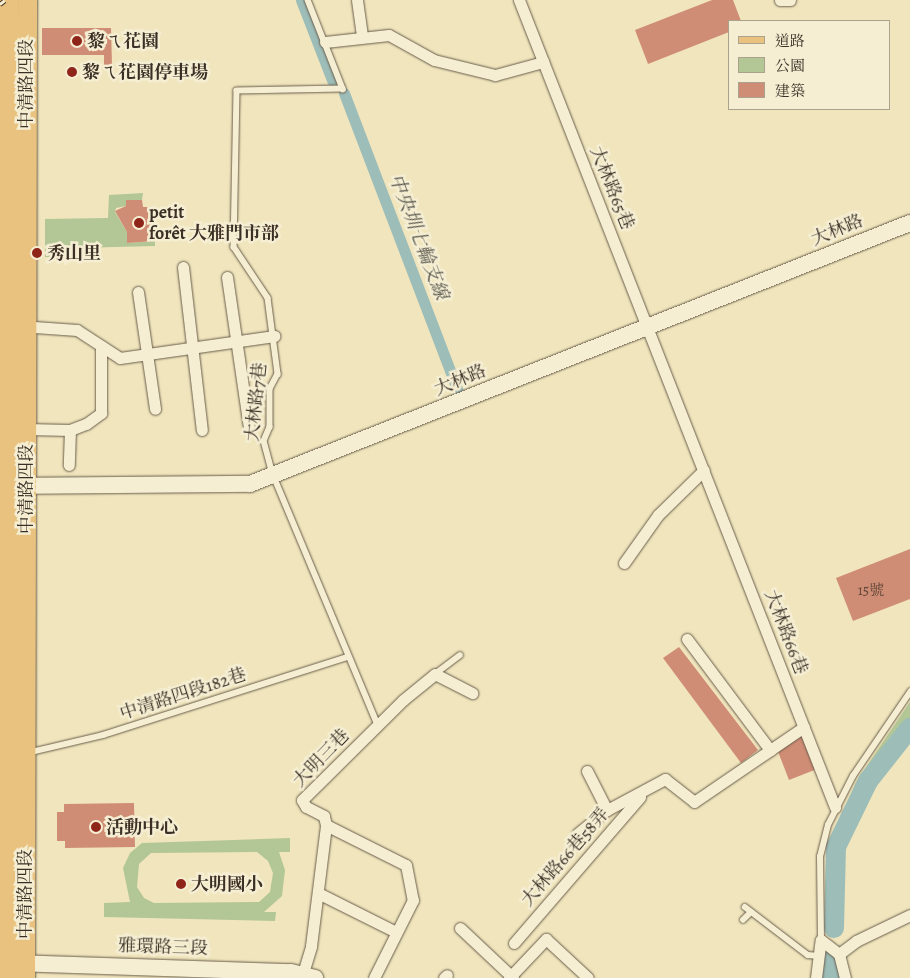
<!DOCTYPE html>
<html>
<head>
<meta charset="utf-8">
<style>
	body { margin:0 }
	#map { position:relative; width:910px; height:978px; overflow:hidden; background:#f0e5bc; font-family:Alegreya,"Noto Serif TC",serif }
	div>[style] { position:absolute }
	.green>* { inset:0; background:#b3c696 }
	.canal>* { height:11px; margin:-5.5px; padding:0 5.5px; transform-origin:5.5px; border-radius:5.5px; background:#9dbdb8 }
	.river>* { height:20px; margin:-10px; padding:0 10px; transform-origin:10px; border-radius:10px; background:#9dbdb8 }
	.building>* { inset:0; background:#d08d75 }
	.roads { filter:drop-shadow(0 0 1px #695d4c) drop-shadow(0 0 1px #695d4c) }
	.lane>* { height:5.5px; margin:-2.75px; padding:0 2.75px; transform-origin:2.75px; border-radius:2.75px; background:#f5eed3 }
	.street>* { height:11px; margin:-5.5px; padding:0 5.5px; transform-origin:5.5px; border-radius:5.5px; background:#f5eed3 }
	.secondary>* { height:16px; margin:-8px; padding:0 8px; transform-origin:8px; border-radius:8px; background:#f5eed3 }
	.primary>* { height:19px; margin:-9.5px; padding:0 9.5px; transform-origin:9.5px; border-radius:9.5px; background:#e8c27e }
	.rail>* { height:5px; margin-top:-2.5px; transform-origin:0; background:repeating-linear-gradient(90deg,#f5eed3 0 9px,#3c3026 0 18px); box-sizing:border-box; border-block:1px solid #3c3026 }
	.dots>* { width:14px; height:14px; translate:-50% -50%; box-sizing:border-box; border:2px solid #f5eed3; border-radius:50% }
	span { translate:-50% -50%; white-space:nowrap; text-align:center; line-height:1.15; -webkit-text-stroke:5px #f5eed3; paint-order:stroke }
	.number-label { font-size:15px; color:#61473a }
	.number-label span { -webkit-text-stroke-width:0 }
	.poi-label { font-size:18px; color:#3c3026; font-weight:700 }
	.left { translate:0 -50%; text-align:left }
	.street-label { font-size:18px; color:#3c3026 }
	.water-label { font-size:19px; color:#54534a; font-style:italic }
	.legend { position:absolute; left:728px; top:20px; width:162px; height:90px; box-sizing:border-box; background:#f5eed3; border:1px solid #aba28e; margin:0; padding:6px 9px; list-style:none; font-size:15px; color:#3c3026 }
	.legend li { display:flex; align-items:center; gap:10px; height:25px }
	.legend b { width:25px; border:1px solid #aba28e }
</style>
</head>
<body>
<div id="map">
	<div class="green">
		<div style="clip-path:polygon(143px 193px,142px 200px,126px 200px,126px 206px,116px 208px,115px 212px,127px 232px,127px 243px,155px 241px,155px 246px,76px 248px,76px 257px,45px 257px,45px 219px,108px 218px,109px 195px)"></div>
		<div style="clip-path:polygon(910px 702px,910px 720px,852px 792px,856px 782px)"></div>
		<div style="clip-path:polygon(evenodd,290px 838px,290px 852px,279px 852px,285px 870px,282px 896px,264px 912px,276px 912px,275px 921px,104px 917px,104px 903px,130px 902px,123px 868px,130px 853px,142px 843px,290px 838px,257px 852px,268px 861px,273px 873px,270px 892px,259px 902px,154px 903px,144px 898px,137px 887px,139px 864px,151px 853px,257px 852px)"></div>
	</div>
	<div class="canal">
		<div style="left:301px;top:0;width:86px;rotate:68.8deg"></div>
		<div style="left:344px;top:93px;width:322px;rotate:69.1deg"></div>
	</div>
	<div class="river">
		<div style="left:834px;top:928px;width:81px;rotate:-88.6deg"></div>
		<div style="left:836px;top:847px;width:73px;rotate:-64.1deg"></div>
		<div style="left:868px;top:781px;width:68px;rotate:-51.6deg"></div>
		<div style="left:829px;top:978px;width:19px;rotate:-81deg"></div>
	</div>
	<div class="building">
		<div style="clip-path:polygon(712px 0,733px 0,741px 21px,729px 21px,729px 32px,648px 64px,635px 30px)"></div>
		<div style="clip-path:polygon(42px 28px,111px 28px,112px 65px,104px 65px,104px 55px,42px 55px)"></div>
		<div style="clip-path:polygon(126px 200px,142px 200px,143px 207px,154px 207px,155px 241px,127px 243px,127px 232px,115px 211px,126px 206px)"></div>
		<div style="clip-path:polygon(910px 549px,910px 599px,853px 621px,836px 578px)"></div>
		<div style="clip-path:polygon(679px 647px,758px 750px,741px 763px,663px 658px)"></div>
		<div style="clip-path:polygon(803px 735px,817px 769px,789px 780px,777px 749px)"></div>
		<div style="clip-path:polygon(134px 803px,135px 847px,65px 848px,65px 841px,57px 841px,57px 812px,64px 812px,64px 804px)"></div>
	</div>
	<div class="roads">
		<div class="lane">
			<div style="left:308px;top:0;width:96px;rotate:68.5deg"></div>
			<div style="left:343px;top:89px;width:106px;rotate:178.9deg"></div>
			<div style="left:237px;top:91px;width:156px;rotate:91.1deg"></div>
			<div style="left:234px;top:247px;width:61px;rotate:56.3deg"></div>
			<div style="left:268px;top:298px;width:77px;rotate:82.5deg"></div>
			<div style="left:278px;top:374px;width:17px;rotate:118deg"></div>
			<div style="left:270px;top:389px;width:38px;rotate:90deg"></div>
			<div style="left:270px;top:427px;width:15px;rotate:113deg"></div>
			<div style="left:264px;top:441px;width:34px;rotate:75deg"></div>
			<div style="left:273px;top:474px;width:272px;rotate:67.3deg"></div>
			<div style="left:435px;top:674px;width:31px;rotate:-37deg"></div>
			<div style="left:27px;top:753px;width:78px;rotate:-13.3deg"></div>
			<div style="left:103px;top:735px;width:257px;rotate:-17.7deg"></div>
			<div style="left:745px;top:907px;width:79px;rotate:37.3deg"></div>
			<div style="left:808px;top:955px;width:11px;rotate:5deg"></div>
			<div style="left:743px;top:920px;width:11px;rotate:-45deg"></div>
			<div style="left:821px;top:940px;width:83px;rotate:-90.7deg"></div>
			<div style="left:820px;top:857px;width:33px;rotate:-76deg"></div>
			<div style="left:828px;top:825px;width:55px;rotate:-63deg"></div>
			<div style="left:853px;top:776px;width:102px;rotate:-55.8deg"></div>
		</div>
		<div class="street">
			<div style="left:357px;top:0;width:36px;rotate:82deg"></div>
			<div style="left:519px;top:0;width:867px;rotate:68.62deg"></div>
			<div style="left:780px;top:0;width:10px"></div>
			<div style="left:325px;top:42px;width:64px;rotate:-6.2deg"></div>
			<div style="left:389px;top:35px;width:51px;rotate:29.1deg"></div>
			<div style="left:434px;top:60px;width:63px;rotate:13.8deg"></div>
			<div style="left:495px;top:75px;width:50px;rotate:-15.2deg"></div>
			<div style="left:183px;top:267px;width:164px;rotate:83.4deg"></div>
			<div style="left:227px;top:277px;width:152px;rotate:81.7deg"></div>
			<div style="left:138px;top:292px;width:118px;rotate:81.7deg"></div>
			<div style="left:20px;top:326px;width:57px;rotate:4deg"></div>
			<div style="left:77px;top:330px;width:51px;rotate:33.1deg"></div>
			<div style="left:120px;top:358px;width:156px;rotate:-8.1deg"></div>
			<div style="left:26px;top:429px;width:44px;rotate:1.3deg"></div>
			<div style="left:70px;top:430px;width:35px;rotate:92deg"></div>
			<div style="left:70px;top:430px;width:17px;rotate:-21deg"></div>
			<div style="left:86px;top:424px;width:19px;rotate:-36deg"></div>
			<div style="left:101px;top:413px;width:67px;rotate:-90deg"></div>
			<div style="left:624px;top:563px;width:59px;rotate:-54.7deg"></div>
			<div style="left:658px;top:515px;width:64px;rotate:-44.4deg"></div>
			<div style="left:687px;top:639px;width:139px;rotate:53.2deg"></div>
			<div style="left:587px;top:771px;width:44px;rotate:62.9deg"></div>
			<div style="left:326px;top:825px;width:89px;rotate:26.6deg"></div>
			<div style="left:406px;top:865px;width:36px;rotate:79deg"></div>
			<div style="left:413px;top:900px;width:87px;rotate:116.6deg"></div>
			<div style="left:577px;top:834px;width:38px;rotate:-39deg"></div>
			<div style="left:607px;top:810px;width:66px;rotate:-28.1deg"></div>
			<div style="left:665px;top:779px;width:37px;rotate:38deg"></div>
			<div style="left:694px;top:802px;width:133px;rotate:-34.3deg"></div>
			<div style="left:318px;top:893px;width:87px;rotate:26.6deg"></div>
			<div style="left:460px;top:928px;width:73px;rotate:43.3deg"></div>
			<div style="left:821px;top:940px;width:23px;rotate:38deg"></div>
			<div style="left:839px;top:954px;width:25px;rotate:76deg"></div>
			<div style="left:514px;top:943px;width:193px;rotate:-49.2deg"></div>
			<div style="left:839px;top:954px;width:21px;rotate:-37deg"></div>
			<div style="left:856px;top:941px;width:60px;rotate:-25.7deg"></div>
			<div style="left:303px;top:973px;width:28px;rotate:-73deg"></div>
			<div style="left:311px;top:946px;width:122px;rotate:-82.9deg"></div>
			<div style="left:326px;top:825px;width:9px;rotate:-103deg"></div>
			<div style="left:324px;top:816px;width:20px;rotate:-153deg"></div>
			<div style="left:306px;top:807px;width:8px;rotate:-120deg"></div>
			<div style="left:302px;top:800px;width:142px;rotate:-44.7deg"></div>
			<div style="left:403px;top:700px;width:41px;rotate:-39.1deg"></div>
			<div style="left:435px;top:674px;width:42px;rotate:27.2deg"></div>
			<div style="left:444px;top:978px;width:4px;rotate:-45deg"></div>
			<div style="left:509px;top:978px;width:54px;rotate:-46.5deg"></div>
			<div style="left:546px;top:939px;width:57px;rotate:42.9deg"></div>
			<div style="left:816px;top:978px;width:38px;rotate:-83deg"></div>
		</div>
		<div class="secondary">
			<div style="left:13px;top:486px;width:237px;rotate:-0.5deg"></div>
			<div style="left:250px;top:484px;width:710px;rotate:-21.58deg"></div>
			<div style="left:14px;top:963px;width:277px;rotate:1.9deg"></div>
			<div style="left:291px;top:972px;width:25px;rotate:14deg"></div>
		</div>
		<div class="primary">
			<div style="left:8px;top:0;width:978px;rotate:90deg"></div>
			<div style="left:25px;top:978px;width:978px;rotate:-89.88deg"></div>
		</div>
	</div>
	<div class="rail">
		<div style="left:0;top:4px;width:6px;rotate:-39deg"></div>
	</div>
	<div class="dots">
		<div style="left:77px;top:41px;background:#8f2418"></div>
		<div style="left:72px;top:72px;background:#8f2418"></div>
		<div style="left:139px;top:223px;background:#8f2418"></div>
		<div style="left:37px;top:253px;background:#8f2418"></div>
		<div style="left:96px;top:827px;background:#8f2418"></div>
		<div style="left:181px;top:884px;background:#8f2418"></div>
	</div>
	<div class="number-label">
		<span style="left:871px;top:591px">15號</span>
	</div>
	<div class="poi-label">
		<span class="left" style="left:87px;top:41px">黎ㄟ花園</span>
		<span class="left" style="left:82px;top:72px">黎ㄟ花園停車場</span>
		<span class="left" style="left:149px;top:223px">petit<br>forêt 大雅門市部</span>
		<span class="left" style="left:47px;top:253px">秀山里</span>
		<span class="left" style="left:106px;top:827px">活動中心</span>
		<span class="left" style="left:191px;top:884px">大明國小</span>
	</div>
	<div class="street-label">
		<span style="left:26px;top:84px;rotate:-90deg">中清路四段</span>
		<span style="left:612px;top:188px;rotate:68deg">大林路65巷</span>
		<span style="left:837px;top:230px;rotate:-22deg">大林路</span>
		<span style="left:460px;top:380px;rotate:-22deg">大林路</span>
		<span style="left:256px;top:402px;rotate:-84deg">大林路7巷</span>
		<span style="left:26px;top:489px;rotate:-90deg">中清路四段</span>
		<span style="left:786px;top:632px;rotate:69deg">大林路66巷</span>
		<span style="left:183px;top:694px;rotate:-18deg">中清路四段182巷</span>
		<span style="left:321px;top:758px;rotate:-46deg">大明三巷</span>
		<span style="left:565px;top:857px;rotate:-49deg">大林路66巷58弄</span>
		<span style="left:25px;top:894px;rotate:-90deg">中清路四段</span>
		<span style="left:163px;top:947px;rotate:2deg">雅環路三段</span>
	</div>
	<div class="water-label">
		<span style="left:418px;top:237px;rotate:69deg">中央圳七輪支線</span>
	</div>
	<ul class="legend">
	<li><b style="height:6px;background:#e8c27e"></b>道路</li>
	<li><b style="height:14px;background:#b3c696"></b>公園</li>
	<li><b style="height:14px;background:#d08d75"></b>建築</li>
	</ul>
</div>
</body>
</html>
